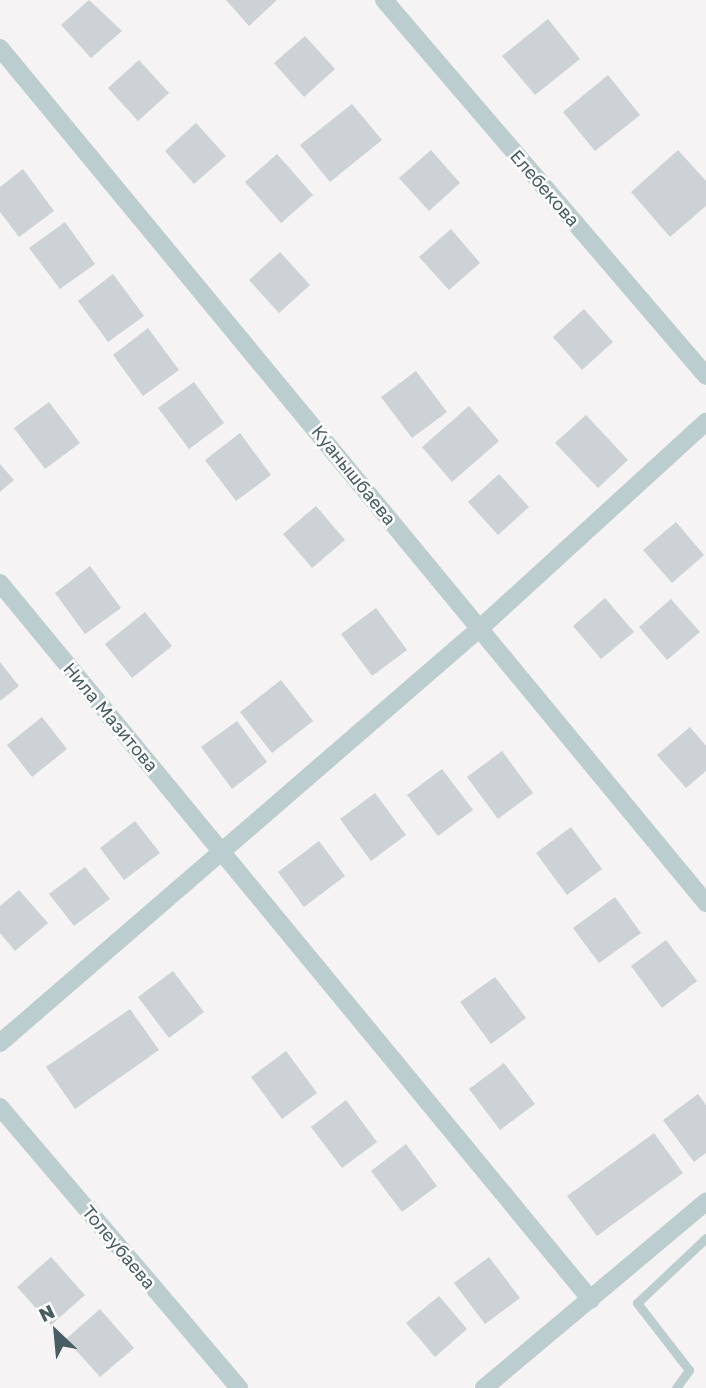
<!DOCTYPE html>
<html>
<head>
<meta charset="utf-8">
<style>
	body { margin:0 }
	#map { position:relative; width:706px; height:1388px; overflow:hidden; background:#f5f3f3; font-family:"Golos Text",sans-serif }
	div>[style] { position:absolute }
	.building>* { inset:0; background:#ccd2d5 }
	.lane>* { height:9px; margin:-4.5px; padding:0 4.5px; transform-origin:4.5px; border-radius:4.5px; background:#bccdd0 }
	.street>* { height:18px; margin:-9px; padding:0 9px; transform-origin:9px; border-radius:9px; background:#bccdd0 }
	span { translate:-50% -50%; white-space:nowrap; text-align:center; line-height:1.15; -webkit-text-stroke:5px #fff; paint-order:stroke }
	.street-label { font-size:18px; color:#485e63 }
	.north { position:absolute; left:21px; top:1297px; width:70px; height:70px; -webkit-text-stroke:5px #fff; paint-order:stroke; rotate:334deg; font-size:19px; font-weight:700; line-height:28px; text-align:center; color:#485e63 }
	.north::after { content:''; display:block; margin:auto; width:24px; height:32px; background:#485e63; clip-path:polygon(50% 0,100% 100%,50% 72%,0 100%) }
</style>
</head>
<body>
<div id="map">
	<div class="building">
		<div style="clip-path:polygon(89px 0,122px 31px,91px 58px,61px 25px)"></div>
		<div style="clip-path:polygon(226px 0,277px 0,249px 26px)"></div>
		<div style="clip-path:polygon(548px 19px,580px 59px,535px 95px,502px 56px)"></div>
		<div style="clip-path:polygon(305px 36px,335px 69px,304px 97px,274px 63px)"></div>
		<div style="clip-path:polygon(139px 60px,169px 93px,138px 121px,108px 88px)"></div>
		<div style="clip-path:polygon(608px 75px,640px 115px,595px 151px,563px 112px)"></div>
		<div style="clip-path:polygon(352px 104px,382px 140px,330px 182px,300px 145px)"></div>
		<div style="clip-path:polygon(196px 123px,226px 156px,194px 184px,165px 151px)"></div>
		<div style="clip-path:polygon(431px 150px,460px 183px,429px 211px,399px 178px)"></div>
		<div style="clip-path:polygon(678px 150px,706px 181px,706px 206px,670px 237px,631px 192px)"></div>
		<div style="clip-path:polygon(277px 154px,313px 195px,281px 223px,245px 182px)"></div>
		<div style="clip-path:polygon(23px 169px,54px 211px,19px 237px,0 212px,0 187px)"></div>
		<div style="clip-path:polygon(65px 222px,95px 264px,60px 289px,29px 248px)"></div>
		<div style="clip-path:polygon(451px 229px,480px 263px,449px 290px,419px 257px)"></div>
		<div style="clip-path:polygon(280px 252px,310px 285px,279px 313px,249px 280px)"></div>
		<div style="clip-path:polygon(113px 274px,144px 316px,108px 342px,78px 301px)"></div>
		<div style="clip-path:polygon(584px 309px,613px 342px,582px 370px,553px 337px)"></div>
		<div style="clip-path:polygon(148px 328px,179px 370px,143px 396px,113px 355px)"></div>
		<div style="clip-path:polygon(416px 371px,447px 412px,412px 438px,381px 397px)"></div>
		<div style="clip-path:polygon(194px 382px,224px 423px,189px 449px,158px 408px)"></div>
		<div style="clip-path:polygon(49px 402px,80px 443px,45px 469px,14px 428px)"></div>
		<div style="clip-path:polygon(469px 406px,499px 441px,452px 482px,422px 447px)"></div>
		<div style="clip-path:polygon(586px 415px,628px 460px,598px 488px,555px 443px)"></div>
		<div style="clip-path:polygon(240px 433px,271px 475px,236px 501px,205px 460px)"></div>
		<div style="clip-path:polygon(0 464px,14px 480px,0 492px)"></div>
		<div style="clip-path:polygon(499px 474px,529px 507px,498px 535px,468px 502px)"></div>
		<div style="clip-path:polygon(316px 506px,345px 540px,312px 568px,283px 534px)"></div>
		<div style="clip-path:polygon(676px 522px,704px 555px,672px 583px,643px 550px)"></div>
		<div style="clip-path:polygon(90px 566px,121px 608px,85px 634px,55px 593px)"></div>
		<div style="clip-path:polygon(605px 598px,634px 632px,601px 659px,573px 626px)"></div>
		<div style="clip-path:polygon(671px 599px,700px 632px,667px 660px,639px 627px)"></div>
		<div style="clip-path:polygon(376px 608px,407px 650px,372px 676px,341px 634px)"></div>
		<div style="clip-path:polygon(145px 612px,172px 646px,132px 678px,105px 644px)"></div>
		<div style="clip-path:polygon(0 662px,19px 686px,0 701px)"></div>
		<div style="clip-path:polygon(281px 680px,313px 721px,272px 753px,240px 712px)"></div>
		<div style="clip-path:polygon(42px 717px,67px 749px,32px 777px,7px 745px)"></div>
		<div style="clip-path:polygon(237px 721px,267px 762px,232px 789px,201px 747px)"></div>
		<div style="clip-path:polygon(690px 727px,706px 746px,706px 771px,686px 788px,657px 755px)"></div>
		<div style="clip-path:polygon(502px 751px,533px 793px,498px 819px,467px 777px)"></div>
		<div style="clip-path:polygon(442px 769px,473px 810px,438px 836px,407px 795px)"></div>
		<div style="clip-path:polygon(375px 793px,406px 835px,371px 861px,340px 819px)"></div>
		<div style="clip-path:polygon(135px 821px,160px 853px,124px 880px,100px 848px)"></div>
		<div style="clip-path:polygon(571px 827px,602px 869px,567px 895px,536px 853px)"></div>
		<div style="clip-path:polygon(319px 841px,345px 876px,304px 907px,278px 872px)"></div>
		<div style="clip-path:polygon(85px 867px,110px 899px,74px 926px,49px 894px)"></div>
		<div style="clip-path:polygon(19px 890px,48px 923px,15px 951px,0 933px,0 906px)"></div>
		<div style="clip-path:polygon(615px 897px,641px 933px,599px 963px,573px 928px)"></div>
		<div style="clip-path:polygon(666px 940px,697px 981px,662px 1008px,631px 966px)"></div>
		<div style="clip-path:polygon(173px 971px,204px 1012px,169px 1038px,138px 997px)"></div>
		<div style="clip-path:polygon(495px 977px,526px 1018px,491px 1044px,460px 1002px)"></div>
		<div style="clip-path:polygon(130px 1009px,159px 1050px,75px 1109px,46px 1067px)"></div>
		<div style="clip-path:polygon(286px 1051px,317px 1093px,282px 1119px,251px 1077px)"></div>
		<div style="clip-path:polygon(504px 1063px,535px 1104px,500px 1130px,469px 1089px)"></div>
		<div style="clip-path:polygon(698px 1094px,706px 1105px,706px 1153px,694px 1162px,663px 1120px)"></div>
		<div style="clip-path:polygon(346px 1100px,377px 1142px,342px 1168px,311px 1127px)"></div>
		<div style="clip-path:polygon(654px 1133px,683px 1173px,597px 1236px,567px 1196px)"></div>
		<div style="clip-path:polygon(406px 1144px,437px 1186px,402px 1212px,371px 1171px)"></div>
		<div style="clip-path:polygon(51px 1257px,85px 1295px,51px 1325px,17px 1287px)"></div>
		<div style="clip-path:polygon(489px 1257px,520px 1298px,485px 1324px,454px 1283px)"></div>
		<div style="clip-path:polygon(439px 1296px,467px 1329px,435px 1357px,406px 1323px)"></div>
		<div style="clip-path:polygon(100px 1309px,134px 1348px,100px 1377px,66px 1339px)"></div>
	</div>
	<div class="lane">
		<div style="left:676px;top:1388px;width:22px;rotate:-54deg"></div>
		<div style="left:689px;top:1370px;width:85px;rotate:-127.8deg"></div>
		<div style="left:637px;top:1303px;width:95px;rotate:-43.3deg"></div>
	</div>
	<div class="street">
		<div style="left:384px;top:0;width:495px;rotate:49.4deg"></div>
		<div style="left:0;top:48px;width:1109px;rotate:50.45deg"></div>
		<div style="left:0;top:583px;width:929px;rotate:50.5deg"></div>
		<div style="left:0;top:1043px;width:632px;rotate:-40.83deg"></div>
		<div style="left:478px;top:630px;width:309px;rotate:-42.4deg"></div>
		<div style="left:0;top:1107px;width:369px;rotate:49.6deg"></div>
		<div style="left:484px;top:1388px;width:290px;rotate:-40deg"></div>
	</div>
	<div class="street-label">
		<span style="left:545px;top:188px;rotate:49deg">Елебекова</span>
		<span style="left:354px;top:475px;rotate:51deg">Куанышбаева</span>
		<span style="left:111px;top:717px;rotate:50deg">Нила Мазитова</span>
		<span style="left:119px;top:1247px;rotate:50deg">Толеубаева</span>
	</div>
	<div class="north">N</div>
</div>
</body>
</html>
